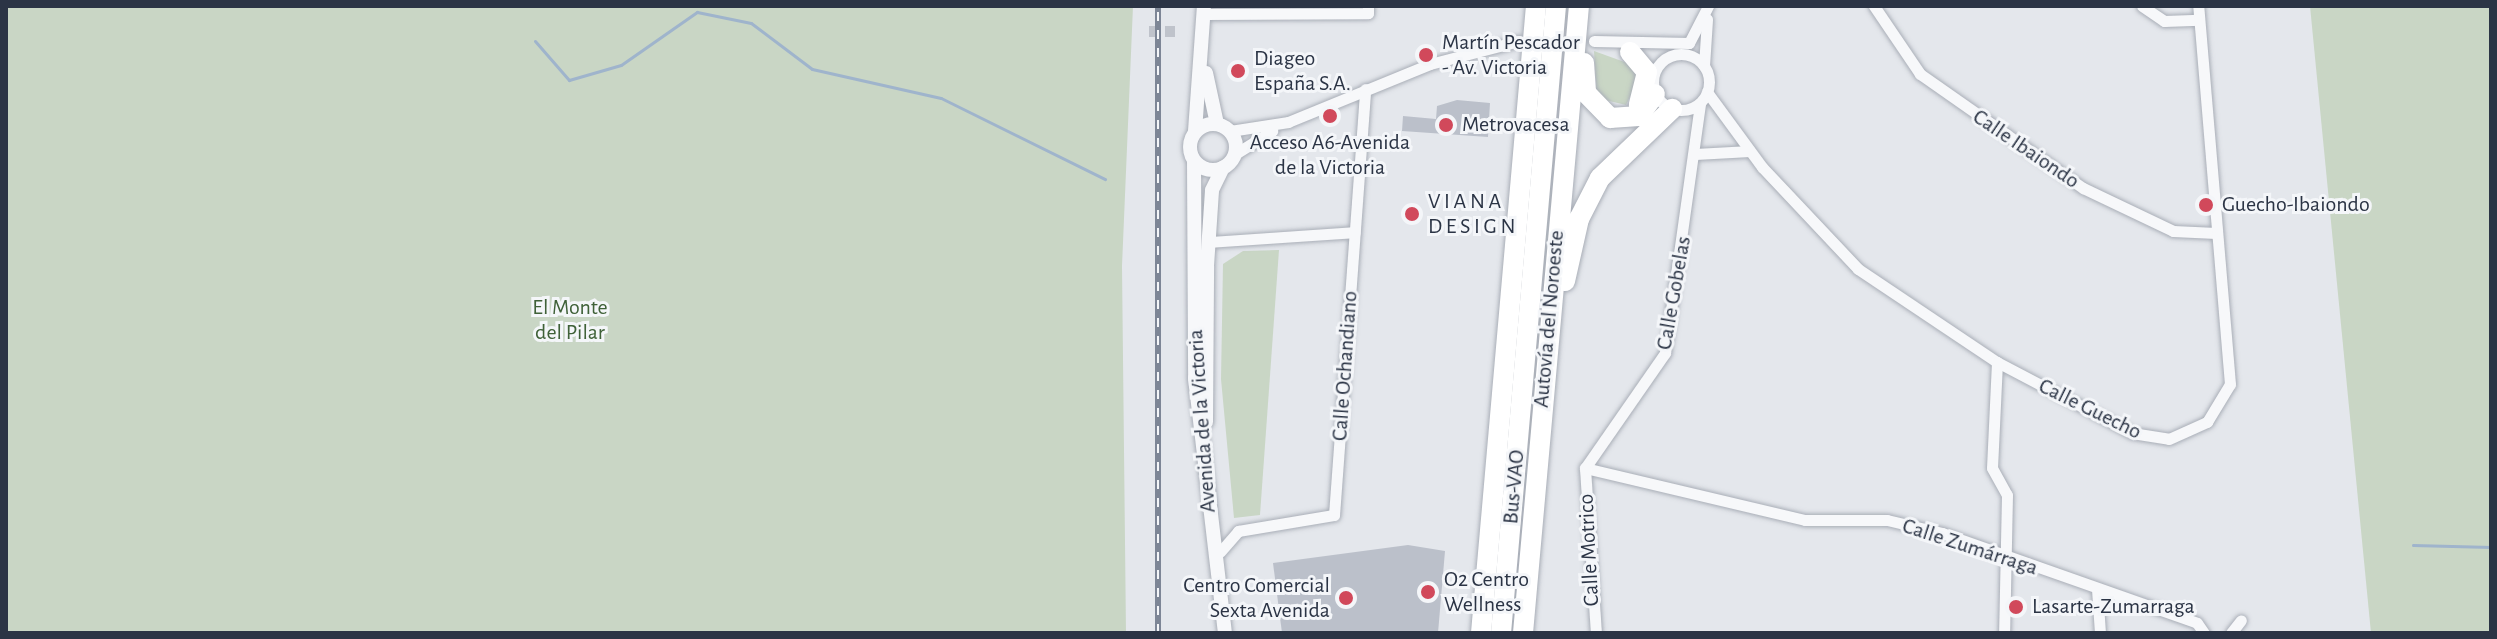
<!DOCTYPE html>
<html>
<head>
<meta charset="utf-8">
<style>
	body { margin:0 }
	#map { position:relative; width:2497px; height:639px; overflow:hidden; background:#e4e7ec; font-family:"Alegreya Sans",sans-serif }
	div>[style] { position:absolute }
	.green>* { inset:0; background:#c9d6c5 }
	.stream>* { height:3px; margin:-1.5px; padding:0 1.5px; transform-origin:1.5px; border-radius:1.5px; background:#9fb4cc }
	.building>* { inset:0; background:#bbc0ca }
	.minor-tunnel>* { height:11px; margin-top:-5.5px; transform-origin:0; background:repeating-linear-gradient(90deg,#bfc3cb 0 11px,transparent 0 16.5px) }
	.roads { filter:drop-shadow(0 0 2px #a9aeb7) drop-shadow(0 0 2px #a9aeb7) }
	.minor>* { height:11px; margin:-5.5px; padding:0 5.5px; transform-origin:5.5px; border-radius:5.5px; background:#f7f8fa }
	.minor>.ring { margin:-5.5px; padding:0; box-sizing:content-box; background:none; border:11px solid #f7f8fa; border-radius:50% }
	.tertiary>* { height:14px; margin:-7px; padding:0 7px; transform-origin:7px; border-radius:7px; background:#f7f8fa }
	.tertiary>.ring { margin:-7px; padding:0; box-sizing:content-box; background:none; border:14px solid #f7f8fa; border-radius:50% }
	.motorway>* { height:20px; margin:-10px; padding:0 10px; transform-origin:10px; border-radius:10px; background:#fff }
	.rail>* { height:6px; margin-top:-3px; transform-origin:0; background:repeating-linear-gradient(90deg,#f4f6f9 0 9px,#7d8696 0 18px); box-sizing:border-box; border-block:2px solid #7d8696 }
	.dots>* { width:22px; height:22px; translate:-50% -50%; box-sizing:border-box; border:4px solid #f4f6f9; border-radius:50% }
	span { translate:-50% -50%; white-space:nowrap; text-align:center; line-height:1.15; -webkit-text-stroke:6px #f4f6f9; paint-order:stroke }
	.poi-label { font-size:22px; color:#2b3445 }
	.left { translate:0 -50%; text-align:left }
	.right { translate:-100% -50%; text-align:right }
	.street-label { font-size:22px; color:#2b3445 }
	.park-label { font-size:22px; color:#3f6138 }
	.frame { position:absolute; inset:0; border:8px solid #2b3445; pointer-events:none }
</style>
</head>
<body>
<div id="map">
	<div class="green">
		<div style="clip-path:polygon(6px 6px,1133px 6px,1122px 266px,1126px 633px,6px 633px)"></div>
		<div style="clip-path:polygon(2310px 6px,2491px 6px,2491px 633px,2371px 633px)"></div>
		<div style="clip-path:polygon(1594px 51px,1630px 64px,1639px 78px,1626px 105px,1597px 98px)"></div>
		<div style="clip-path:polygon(1279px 250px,1260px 515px,1234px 518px,1221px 379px,1223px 264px,1243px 251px)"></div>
	</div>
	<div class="stream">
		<div style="left:535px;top:41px;width:52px;rotate:48.9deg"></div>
		<div style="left:569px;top:80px;width:54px;rotate:-16.1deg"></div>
		<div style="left:621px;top:65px;width:93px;rotate:-34.9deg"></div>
		<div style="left:697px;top:12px;width:55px;rotate:11.5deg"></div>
		<div style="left:751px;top:23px;width:76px;rotate:37deg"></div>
		<div style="left:812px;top:69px;width:132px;rotate:12.7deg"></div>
		<div style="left:941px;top:98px;width:183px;rotate:26.3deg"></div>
		<div style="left:2413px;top:545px;width:78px;rotate:1.5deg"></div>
	</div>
	<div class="building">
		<div style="clip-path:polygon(1457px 100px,1490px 103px,1488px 137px,1402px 131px,1403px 116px,1436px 119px,1437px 106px)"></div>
		<div style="clip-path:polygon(1408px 545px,1445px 551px,1438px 633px,1282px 633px,1273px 563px)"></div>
	</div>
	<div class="minor-tunnel">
		<div style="left:1149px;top:31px;width:26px"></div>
	</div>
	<div class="roads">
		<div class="minor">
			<div style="left:1874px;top:6px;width:82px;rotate:55.9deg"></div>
			<div style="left:1920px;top:74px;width:199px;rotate:35deg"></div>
			<div style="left:2083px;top:188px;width:100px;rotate:25.5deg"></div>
			<div style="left:2173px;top:231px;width:43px;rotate:2.7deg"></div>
			<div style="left:2142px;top:6px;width:27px;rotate:34deg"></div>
			<div style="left:2164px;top:21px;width:35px;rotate:-2deg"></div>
			<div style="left:1204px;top:14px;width:164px;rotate:-0.3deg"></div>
			<div style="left:1368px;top:13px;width:7px;rotate:-90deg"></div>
			<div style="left:1594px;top:41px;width:95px;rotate:1.2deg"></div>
			<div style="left:1689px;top:43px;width:42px;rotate:-62.8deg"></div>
			<div class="ring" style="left:1653px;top:54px;width:45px;height:45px"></div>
			<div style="left:1704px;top:66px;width:47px;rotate:-86.3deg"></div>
			<div style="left:1707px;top:92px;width:93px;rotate:53.7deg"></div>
			<div style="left:1762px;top:167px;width:140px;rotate:46.7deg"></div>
			<div style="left:1858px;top:269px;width:167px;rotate:33.8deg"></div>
			<div style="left:1997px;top:362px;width:153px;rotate:27.7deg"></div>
			<div style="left:2132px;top:433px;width:37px;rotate:9deg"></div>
			<div style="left:2169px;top:439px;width:42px;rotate:-24.1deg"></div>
			<div style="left:2207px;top:422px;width:44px;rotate:-58.8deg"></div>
			<div style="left:2230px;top:384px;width:379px;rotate:-94.8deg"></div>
			<div style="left:1230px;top:131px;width:59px;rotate:-8.8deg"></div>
			<div style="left:1288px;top:122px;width:153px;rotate:-22.2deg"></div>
			<div style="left:1430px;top:64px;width:91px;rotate:-14.6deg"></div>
			<div style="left:1235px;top:154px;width:44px;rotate:-31.9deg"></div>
			<div style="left:1695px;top:154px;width:55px;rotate:-3.1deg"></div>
			<div style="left:1209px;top:242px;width:146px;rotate:-3.9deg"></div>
			<div style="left:1997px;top:362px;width:106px;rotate:92.7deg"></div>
			<div style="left:1992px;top:468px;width:31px;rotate:61deg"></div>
			<div style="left:2007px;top:495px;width:138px;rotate:91.2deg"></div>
			<div style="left:1585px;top:468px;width:226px;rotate:13.3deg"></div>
			<div style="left:1805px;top:520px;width:82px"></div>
			<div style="left:1887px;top:520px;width:57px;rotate:13.3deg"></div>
			<div style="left:1942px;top:533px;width:270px;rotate:19.4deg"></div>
			<div style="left:2197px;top:623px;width:12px;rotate:55deg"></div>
			<div style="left:1585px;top:468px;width:140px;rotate:-55.2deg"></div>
			<div style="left:1665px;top:353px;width:252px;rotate:-82deg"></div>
			<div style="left:1585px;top:468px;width:165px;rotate:86.2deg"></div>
			<div style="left:1220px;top:552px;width:28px;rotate:-49deg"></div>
			<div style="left:1238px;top:531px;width:97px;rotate:-9.5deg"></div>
			<div style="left:1334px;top:515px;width:427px;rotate:-85.8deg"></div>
			<div style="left:2097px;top:589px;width:44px;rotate:86.1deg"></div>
			<div style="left:2231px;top:633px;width:16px;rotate:-52deg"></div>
		</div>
		<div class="tertiary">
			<div style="left:1206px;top:73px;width:52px;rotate:77.8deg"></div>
			<div class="ring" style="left:1190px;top:124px;width:32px;height:32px"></div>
			<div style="left:1195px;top:131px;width:125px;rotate:-85.9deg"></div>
			<div style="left:1194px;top:161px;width:217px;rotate:89.7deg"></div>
			<div style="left:1195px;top:378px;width:257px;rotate:83.3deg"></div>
			<div style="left:1206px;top:422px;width:156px;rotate:-89.6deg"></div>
			<div style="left:1207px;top:266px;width:76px;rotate:-86.2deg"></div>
			<div style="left:1212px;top:190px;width:25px;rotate:-64deg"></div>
		</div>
		<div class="motorway">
			<div style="left:1630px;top:52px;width:26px;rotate:50deg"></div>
			<div style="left:1647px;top:72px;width:34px;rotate:104deg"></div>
			<div style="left:1584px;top:63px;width:30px;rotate:86deg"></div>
			<div style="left:1586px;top:93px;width:35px;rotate:46deg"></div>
			<div style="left:1610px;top:118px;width:29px;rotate:-4deg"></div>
			<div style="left:1639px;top:116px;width:27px;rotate:-54deg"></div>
			<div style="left:1565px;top:281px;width:64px;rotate:-77.3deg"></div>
			<div style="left:1579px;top:219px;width:46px;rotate:-62.9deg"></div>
			<div style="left:1600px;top:178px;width:100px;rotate:-43.8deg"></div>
			<div style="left:1481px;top:633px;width:629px;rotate:-84.99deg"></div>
			<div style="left:1501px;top:633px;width:629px;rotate:-84.99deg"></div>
			<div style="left:1523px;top:633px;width:629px;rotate:-84.9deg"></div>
		</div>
	</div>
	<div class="rail">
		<div style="left:1158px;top:633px;width:627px;rotate:-90deg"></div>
	</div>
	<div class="dots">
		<div style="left:1426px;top:55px;background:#d1495b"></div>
		<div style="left:1238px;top:71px;background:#d1495b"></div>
		<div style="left:1330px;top:116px;background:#d1495b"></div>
		<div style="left:1446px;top:125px;background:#d1495b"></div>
		<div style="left:2206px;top:205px;background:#d1495b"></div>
		<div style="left:1412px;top:214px;background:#d1495b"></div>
		<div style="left:1428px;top:592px;background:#d1495b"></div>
		<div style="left:1346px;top:598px;background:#d1495b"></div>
		<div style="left:2016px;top:607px;background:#d1495b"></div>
	</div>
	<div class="poi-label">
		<span class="left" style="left:1442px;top:55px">Martín Pescador<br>- Av. Victoria</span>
		<span class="left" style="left:1254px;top:71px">Diageo<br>España S.A.</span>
		<span class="left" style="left:1462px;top:125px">Metrovacesa</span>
		<span style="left:1330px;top:155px">Acceso A6-Avenida<br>de la Victoria</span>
		<span class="left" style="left:1428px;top:214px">V I A N A<br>D E S I G N</span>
		<span class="left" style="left:2222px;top:205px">Guecho-Ibaiondo</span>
		<span class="left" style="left:1444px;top:592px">O2 Centro<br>Wellness</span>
		<span class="right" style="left:1330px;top:598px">Centro Comercial<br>Sexta Avenida</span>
		<span class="left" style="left:2032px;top:607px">Lasarte-Zumarraga</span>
	</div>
	<div class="street-label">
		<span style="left:2026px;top:149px;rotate:34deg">Calle Ibaiondo</span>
		<span style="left:1674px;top:293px;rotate:-80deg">Calle Gobelas</span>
		<span style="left:1549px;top:319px;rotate:-85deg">Autovía del Noroeste</span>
		<span style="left:1345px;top:366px;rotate:-86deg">Calle Ochandiano</span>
		<span style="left:2090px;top:409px;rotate:26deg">Calle Guecho</span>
		<span style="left:1202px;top:421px;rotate:-94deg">Avenida de la Victoria</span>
		<span style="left:1514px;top:487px;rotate:-85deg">Bus-VAO</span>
		<span style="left:1970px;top:547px;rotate:18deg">Calle Zumárraga</span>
		<span style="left:1589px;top:550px;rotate:-93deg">Calle Motrico</span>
	</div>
	<div class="park-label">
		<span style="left:570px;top:320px">El Monte<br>del Pilar</span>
	</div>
	<div class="frame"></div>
</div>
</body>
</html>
